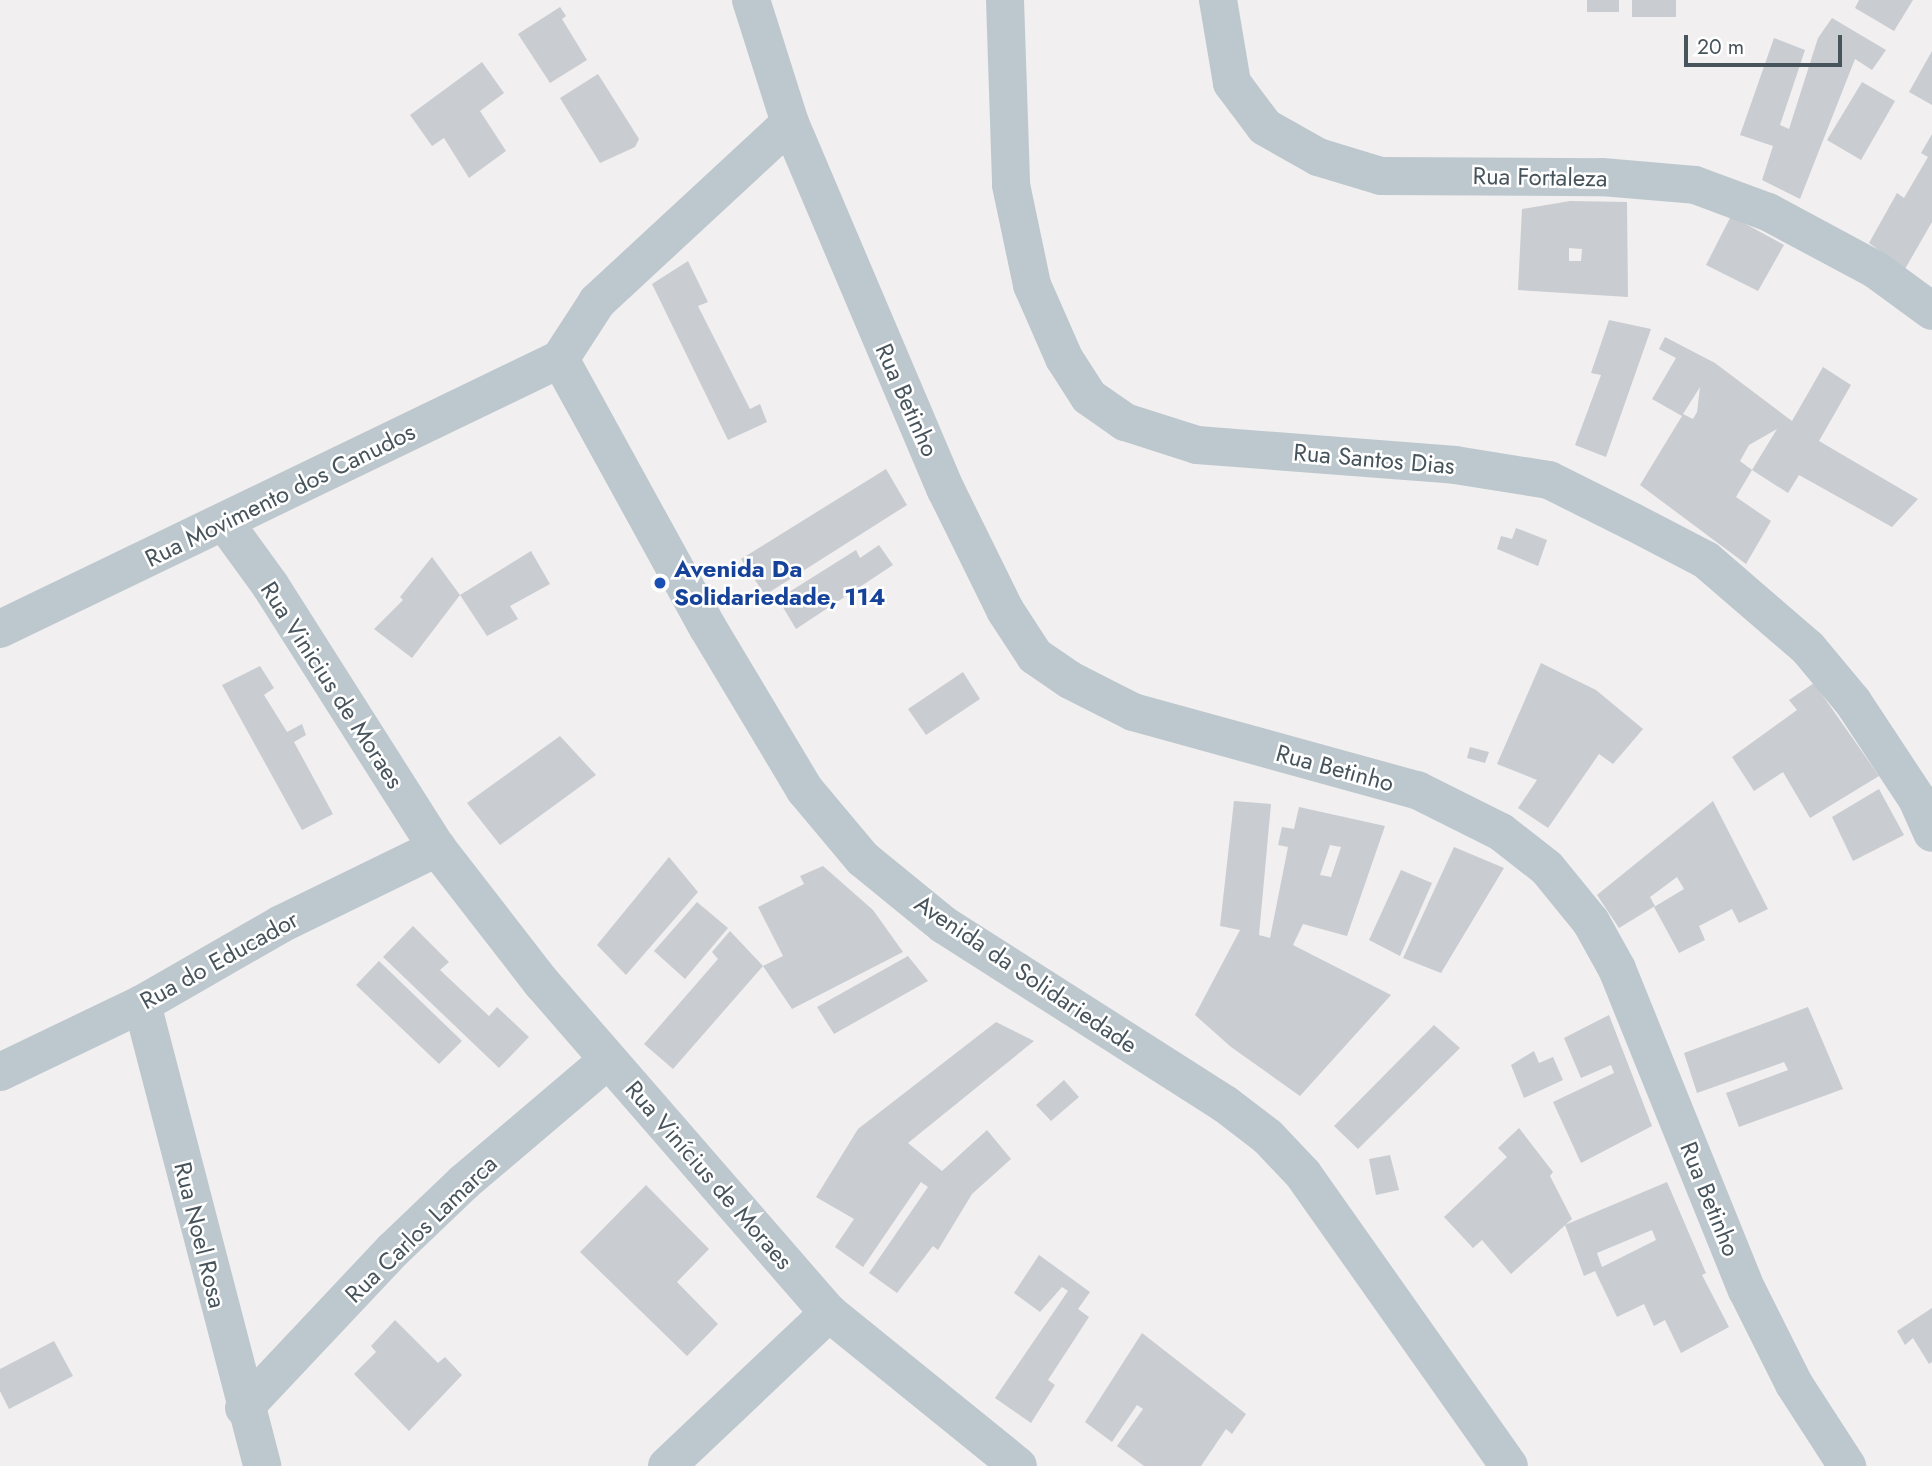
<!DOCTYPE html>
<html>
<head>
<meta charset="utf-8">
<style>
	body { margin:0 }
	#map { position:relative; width:1932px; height:1466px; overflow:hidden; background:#f1efef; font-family:Jost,sans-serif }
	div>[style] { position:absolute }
	.building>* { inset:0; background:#c9ccd1 }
	.minor>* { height:38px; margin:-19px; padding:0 19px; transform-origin:19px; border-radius:19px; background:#bdc8ce }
	.dots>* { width:19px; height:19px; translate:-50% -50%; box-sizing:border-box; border:4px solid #fff; border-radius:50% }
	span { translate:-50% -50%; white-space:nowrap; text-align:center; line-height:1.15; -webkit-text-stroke:5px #fff; paint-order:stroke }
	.street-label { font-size:24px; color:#47545c }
	.transit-label { font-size:24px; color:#164399; font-weight:700 }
	.left { translate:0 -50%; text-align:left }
	.scale { position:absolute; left:1684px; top:35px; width:158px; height:32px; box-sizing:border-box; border:4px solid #47545c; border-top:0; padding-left:9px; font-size:21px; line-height:24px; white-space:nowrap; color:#47545c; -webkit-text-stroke:5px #fff; paint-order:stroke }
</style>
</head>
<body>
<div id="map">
	<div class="building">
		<div style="clip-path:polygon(1587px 0,1619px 0,1619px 12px,1587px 12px)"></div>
		<div style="clip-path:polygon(1632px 0,1676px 0,1676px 17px,1632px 17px)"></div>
		<div style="clip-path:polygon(1859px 0,1913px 0,1894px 31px,1855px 8px)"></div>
		<div style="clip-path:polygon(560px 7px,566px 16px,562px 19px,587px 60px,550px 83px,518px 34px)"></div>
		<div style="clip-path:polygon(1832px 18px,1886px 50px,1872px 70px,1855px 59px,1800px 199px,1762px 180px,1773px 146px,1740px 135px,1774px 38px,1805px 50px,1780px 125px,1789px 129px,1818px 38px)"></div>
		<div style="clip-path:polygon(1932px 51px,1932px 105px,1909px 92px)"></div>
		<div style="clip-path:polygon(482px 62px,504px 93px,480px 111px,506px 151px,469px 178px,444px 138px,432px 146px,410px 115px)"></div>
		<div style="clip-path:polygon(598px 74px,639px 139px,635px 147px,600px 163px,560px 98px)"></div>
		<div style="clip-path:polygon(1862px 82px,1895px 101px,1861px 160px,1827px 140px)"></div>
		<div style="clip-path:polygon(1932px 134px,1932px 222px,1905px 269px,1869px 243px,1897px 193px,1904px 198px,1928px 157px,1921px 153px)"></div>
		<div style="clip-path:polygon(evenodd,1570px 201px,1627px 202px,1628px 297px,1518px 290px,1522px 209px,1570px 201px,1569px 248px,1582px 249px,1581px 261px,1569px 261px,1569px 248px)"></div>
		<div style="clip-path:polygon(1731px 216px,1784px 245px,1758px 291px,1706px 265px)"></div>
		<div style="clip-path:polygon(688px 261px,708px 302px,698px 306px,750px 409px,760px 404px,767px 422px,728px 440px,652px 284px)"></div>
		<div style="clip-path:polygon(1609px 320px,1651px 329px,1606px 457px,1575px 445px,1601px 375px,1591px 373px)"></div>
		<div style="clip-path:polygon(evenodd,1665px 337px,1715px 363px,1792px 421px,1823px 367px,1851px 385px,1819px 441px,1918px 499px,1892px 527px,1799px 475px,1788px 493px,1752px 470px,1736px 497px,1771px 521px,1746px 564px,1640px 485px,1682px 416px,1652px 399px,1676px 358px,1659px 349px,1665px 337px,1700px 387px,1697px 412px,1693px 419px,1683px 414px,1700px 387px,1665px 337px,1777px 429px,1752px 470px,1740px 461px,1749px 445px,1777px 429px)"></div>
		<div style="clip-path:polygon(886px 469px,907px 505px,765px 595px,741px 559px)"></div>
		<div style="clip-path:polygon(1516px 528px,1547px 540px,1538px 566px,1497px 549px,1501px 536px,1512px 539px)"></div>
		<div style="clip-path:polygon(879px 545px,893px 565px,796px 629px,778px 599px,856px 550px,860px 558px)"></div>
		<div style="clip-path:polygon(531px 551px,550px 584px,510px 606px,518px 619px,487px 636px,460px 595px)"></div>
		<div style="clip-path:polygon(432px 557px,460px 595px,412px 658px,374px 629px,403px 600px,400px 597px)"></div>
		<div style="clip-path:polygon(1541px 663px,1596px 690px,1643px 729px,1613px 764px,1599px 754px,1548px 828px,1518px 808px,1537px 780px,1497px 764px)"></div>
		<div style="clip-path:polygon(260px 666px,274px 688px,264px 695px,287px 732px,302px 724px,306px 735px,294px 742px,333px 814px,302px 830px,222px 685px)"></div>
		<div style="clip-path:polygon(963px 672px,980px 699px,926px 735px,908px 709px)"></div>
		<div style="clip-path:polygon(1814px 683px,1879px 776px,1810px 818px,1783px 772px,1754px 791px,1732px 757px,1797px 710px,1789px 700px)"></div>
		<div style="clip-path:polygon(560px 736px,596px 775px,500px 845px,467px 803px)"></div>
		<div style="clip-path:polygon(1470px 747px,1489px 752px,1485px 763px,1467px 758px)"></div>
		<div style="clip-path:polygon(1879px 789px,1904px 835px,1853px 861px,1832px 817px)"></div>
		<div style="clip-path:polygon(evenodd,1234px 801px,1271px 804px,1259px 935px,1270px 938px,1288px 847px,1278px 845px,1282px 827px,1294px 829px,1299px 807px,1385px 826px,1347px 936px,1303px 924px,1293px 945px,1391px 995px,1300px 1096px,1231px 1047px,1195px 1015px,1240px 930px,1220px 926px,1234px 801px,1330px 845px,1341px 847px,1331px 877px,1320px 875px,1330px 845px)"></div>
		<div style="clip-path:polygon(1713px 801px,1768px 909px,1739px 923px,1732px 909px,1699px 926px,1705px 940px,1679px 953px,1654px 907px,1684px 889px,1677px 877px,1650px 897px,1655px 906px,1619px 928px,1597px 895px)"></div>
		<div style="clip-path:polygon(1454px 847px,1504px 868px,1441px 973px,1403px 958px)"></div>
		<div style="clip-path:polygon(669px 857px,698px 892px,626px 975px,597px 945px)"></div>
		<div style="clip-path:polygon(823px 866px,873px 910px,903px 952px,792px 1009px,763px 966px,673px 1069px,644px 1044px,718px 959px,712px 952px,730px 931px,763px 966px,783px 956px,758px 907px,804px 884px,800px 876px)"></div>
		<div style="clip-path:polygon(1401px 870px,1432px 883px,1400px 956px,1369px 940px)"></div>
		<div style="clip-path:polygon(697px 902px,728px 928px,685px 979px,654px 951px)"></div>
		<div style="clip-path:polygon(413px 926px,449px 962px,440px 970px,489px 1016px,497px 1007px,529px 1037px,499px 1068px,383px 957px)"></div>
		<div style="clip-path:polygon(908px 956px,928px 981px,834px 1034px,817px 1007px)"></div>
		<div style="clip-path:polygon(379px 961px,462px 1041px,439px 1064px,356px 985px)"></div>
		<div style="clip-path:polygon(1808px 1007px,1843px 1089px,1739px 1127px,1726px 1093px,1788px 1070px,1784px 1062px,1697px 1093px,1684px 1053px)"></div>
		<div style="clip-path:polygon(1609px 1015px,1652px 1126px,1581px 1163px,1553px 1102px,1614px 1073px,1611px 1065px,1581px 1078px,1564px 1038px)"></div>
		<div style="clip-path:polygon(996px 1022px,1034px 1041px,908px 1143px,942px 1171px,987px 1130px,1011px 1159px,972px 1194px,938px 1250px,933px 1246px,897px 1293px,869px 1273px,928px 1187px,921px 1182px,863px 1267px,835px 1247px,854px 1219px,816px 1197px,858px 1129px)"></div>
		<div style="clip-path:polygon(1434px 1025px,1460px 1048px,1358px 1149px,1334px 1126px)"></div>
		<div style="clip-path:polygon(1534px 1051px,1539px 1063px,1553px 1057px,1563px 1080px,1524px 1098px,1511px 1065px)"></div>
		<div style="clip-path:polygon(1064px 1080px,1079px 1097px,1051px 1121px,1036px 1105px)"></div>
		<div style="clip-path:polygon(1519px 1128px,1553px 1172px,1550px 1176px,1572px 1219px,1511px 1274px,1482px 1240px,1473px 1248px,1444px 1217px,1507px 1157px,1498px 1148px)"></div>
		<div style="clip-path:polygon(1390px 1155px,1399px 1190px,1376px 1195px,1369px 1159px)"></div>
		<div style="clip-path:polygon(evenodd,1667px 1182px,1706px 1273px,1702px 1275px,1729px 1327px,1681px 1353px,1665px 1320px,1654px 1326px,1644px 1304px,1617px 1317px,1595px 1271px,1584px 1276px,1565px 1225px,1667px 1182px,1652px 1230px,1656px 1240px,1602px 1267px,1597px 1253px,1652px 1230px)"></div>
		<div style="clip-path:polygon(646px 1185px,709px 1249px,677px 1282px,718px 1324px,687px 1356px,580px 1252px)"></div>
		<div style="clip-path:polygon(1039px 1255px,1090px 1292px,1078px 1309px,1089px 1317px,1048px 1380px,1055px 1385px,1031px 1423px,995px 1398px,1068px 1291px,1062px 1287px,1040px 1312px,1014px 1293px)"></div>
		<div style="clip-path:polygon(1932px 1308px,1932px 1362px,1929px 1364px,1913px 1338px,1905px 1345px,1897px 1331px)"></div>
		<div style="clip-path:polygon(395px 1320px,438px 1363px,445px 1357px,462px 1375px,409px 1431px,354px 1374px,376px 1352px,371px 1346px)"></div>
		<div style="clip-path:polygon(1142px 1333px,1246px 1414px,1232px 1434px,1226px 1429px,1201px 1466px,1144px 1466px,1117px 1446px,1143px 1409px,1137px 1405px,1112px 1442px,1085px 1422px)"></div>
		<div style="clip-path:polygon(54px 1341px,73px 1376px,9px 1409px,0 1391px,0 1369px)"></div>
	</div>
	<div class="minor">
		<div style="left:751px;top:0;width:129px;rotate:72.4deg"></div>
		<div style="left:790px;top:123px;width:263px;rotate:137.2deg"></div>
		<div style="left:597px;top:302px;width:68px;rotate:123deg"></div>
		<div style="left:560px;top:359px;width:307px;rotate:61.2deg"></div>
		<div style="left:708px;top:628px;width:189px;rotate:59.1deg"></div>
		<div style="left:805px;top:790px;width:90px;rotate:50deg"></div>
		<div style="left:863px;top:859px;width:104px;rotate:39.2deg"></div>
		<div style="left:944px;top:925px;width:333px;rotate:32.5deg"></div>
		<div style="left:1225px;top:1104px;width:54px;rotate:37.5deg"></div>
		<div style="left:1268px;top:1137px;width:51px;rotate:46.6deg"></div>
		<div style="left:1303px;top:1174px;width:357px;rotate:54.8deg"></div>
		<div style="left:1005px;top:0;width:185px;rotate:88.1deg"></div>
		<div style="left:1011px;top:185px;width:102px;rotate:78.1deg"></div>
		<div style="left:1032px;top:285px;width:80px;rotate:66.3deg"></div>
		<div style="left:1064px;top:358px;width:46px;rotate:57.3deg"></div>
		<div style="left:1089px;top:397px;width:44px;rotate:34.8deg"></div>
		<div style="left:1125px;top:422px;width:76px;rotate:17.7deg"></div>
		<div style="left:1197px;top:445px;width:259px;rotate:4.4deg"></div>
		<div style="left:1455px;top:465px;width:95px;rotate:9.1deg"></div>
		<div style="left:1549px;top:480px;width:94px;rotate:26.6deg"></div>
		<div style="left:1633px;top:522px;width:82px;rotate:27.5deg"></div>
		<div style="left:1706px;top:560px;width:135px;rotate:40.8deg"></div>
		<div style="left:1808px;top:648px;width:70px;rotate:50.2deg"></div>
		<div style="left:1853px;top:702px;width:116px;rotate:56.6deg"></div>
		<div style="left:1917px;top:799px;width:37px;rotate:66deg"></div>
		<div style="left:1218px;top:0;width:84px;rotate:80.4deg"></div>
		<div style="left:1232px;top:83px;width:55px;rotate:53.1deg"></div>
		<div style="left:1265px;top:127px;width:61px;rotate:29.5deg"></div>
		<div style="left:1318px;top:157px;width:66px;rotate:16.8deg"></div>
		<div style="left:1381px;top:176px;width:221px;rotate:0.3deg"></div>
		<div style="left:1602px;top:177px;width:93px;rotate:4.9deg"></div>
		<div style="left:1695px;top:185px;width:78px;rotate:20.3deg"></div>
		<div style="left:1768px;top:212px;width:123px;rotate:28.2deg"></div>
		<div style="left:1876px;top:270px;width:69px;rotate:36.2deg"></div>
		<div style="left:790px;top:123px;width:399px;rotate:67deg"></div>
		<div style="left:946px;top:490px;width:134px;rotate:63.8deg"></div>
		<div style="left:1005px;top:610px;width:55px;rotate:56.9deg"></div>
		<div style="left:1035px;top:656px;width:42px;rotate:34.4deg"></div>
		<div style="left:1070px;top:680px;width:71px;rotate:26.9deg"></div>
		<div style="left:1133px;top:712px;width:295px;rotate:15.4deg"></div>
		<div style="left:1417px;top:790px;width:94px;rotate:26.6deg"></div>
		<div style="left:1501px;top:832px;width:58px;rotate:38deg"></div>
		<div style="left:1547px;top:868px;width:70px;rotate:50.8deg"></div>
		<div style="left:1591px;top:922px;width:54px;rotate:61deg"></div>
		<div style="left:1617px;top:969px;width:346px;rotate:68deg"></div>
		<div style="left:1747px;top:1290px;width:105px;rotate:63.4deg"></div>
		<div style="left:1794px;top:1384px;width:98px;rotate:57.1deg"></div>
		<div style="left:225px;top:523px;width:77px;rotate:54deg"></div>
		<div style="left:270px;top:585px;width:312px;rotate:57.6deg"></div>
		<div style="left:437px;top:848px;width:170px;rotate:52.2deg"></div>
		<div style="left:541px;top:982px;width:439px;rotate:49deg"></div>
		<div style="left:829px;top:1313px;width:243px;rotate:39deg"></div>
		<div style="left:0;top:629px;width:622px;rotate:-25.74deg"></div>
		<div style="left:142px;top:1004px;width:477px;rotate:75.4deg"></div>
		<div style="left:0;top:1072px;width:157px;rotate:-25.6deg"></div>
		<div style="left:142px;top:1004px;width:160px;rotate:-29.9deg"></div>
		<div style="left:281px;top:924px;width:174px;rotate:-26deg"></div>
		<div style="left:244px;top:1408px;width:217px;rotate:-46.7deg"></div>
		<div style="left:393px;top:1250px;width:97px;rotate:-43.7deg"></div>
		<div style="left:463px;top:1183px;width:190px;rotate:-40.3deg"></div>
		<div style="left:667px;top:1466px;width:223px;rotate:-43.4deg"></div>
	</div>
	<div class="dots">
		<div style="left:660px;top:583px;background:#1a4fb4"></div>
	</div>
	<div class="street-label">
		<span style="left:1540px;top:177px;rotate:1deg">Rua Fortaleza</span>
		<span style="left:907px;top:400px;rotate:66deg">Rua Betinho</span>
		<span style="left:1374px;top:459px;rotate:5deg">Rua Santos Dias</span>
		<span style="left:280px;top:495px;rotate:-26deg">Rua Movimento dos Canudos</span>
		<span style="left:332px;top:685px;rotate:57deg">Rua Vinicius de Moraes</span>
		<span style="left:1335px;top:768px;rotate:15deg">Rua Betinho</span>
		<span style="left:219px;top:960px;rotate:-29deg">Rua do Educador</span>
		<span style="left:1026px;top:974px;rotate:34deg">Avenida da Solidariedade</span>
		<span style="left:709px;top:1175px;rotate:49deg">Rua Vinícius de Moraes</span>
		<span style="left:1710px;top:1199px;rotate:68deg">Rua Betinho</span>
		<span style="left:421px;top:1229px;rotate:-44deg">Rua Carlos Lamarca</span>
		<span style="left:200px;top:1235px;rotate:76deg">Rua Noel Rosa</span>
	</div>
	<div class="transit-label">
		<span class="left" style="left:674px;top:583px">Avenida Da<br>Solidariedade, 114</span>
	</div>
	<div class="scale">20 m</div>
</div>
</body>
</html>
